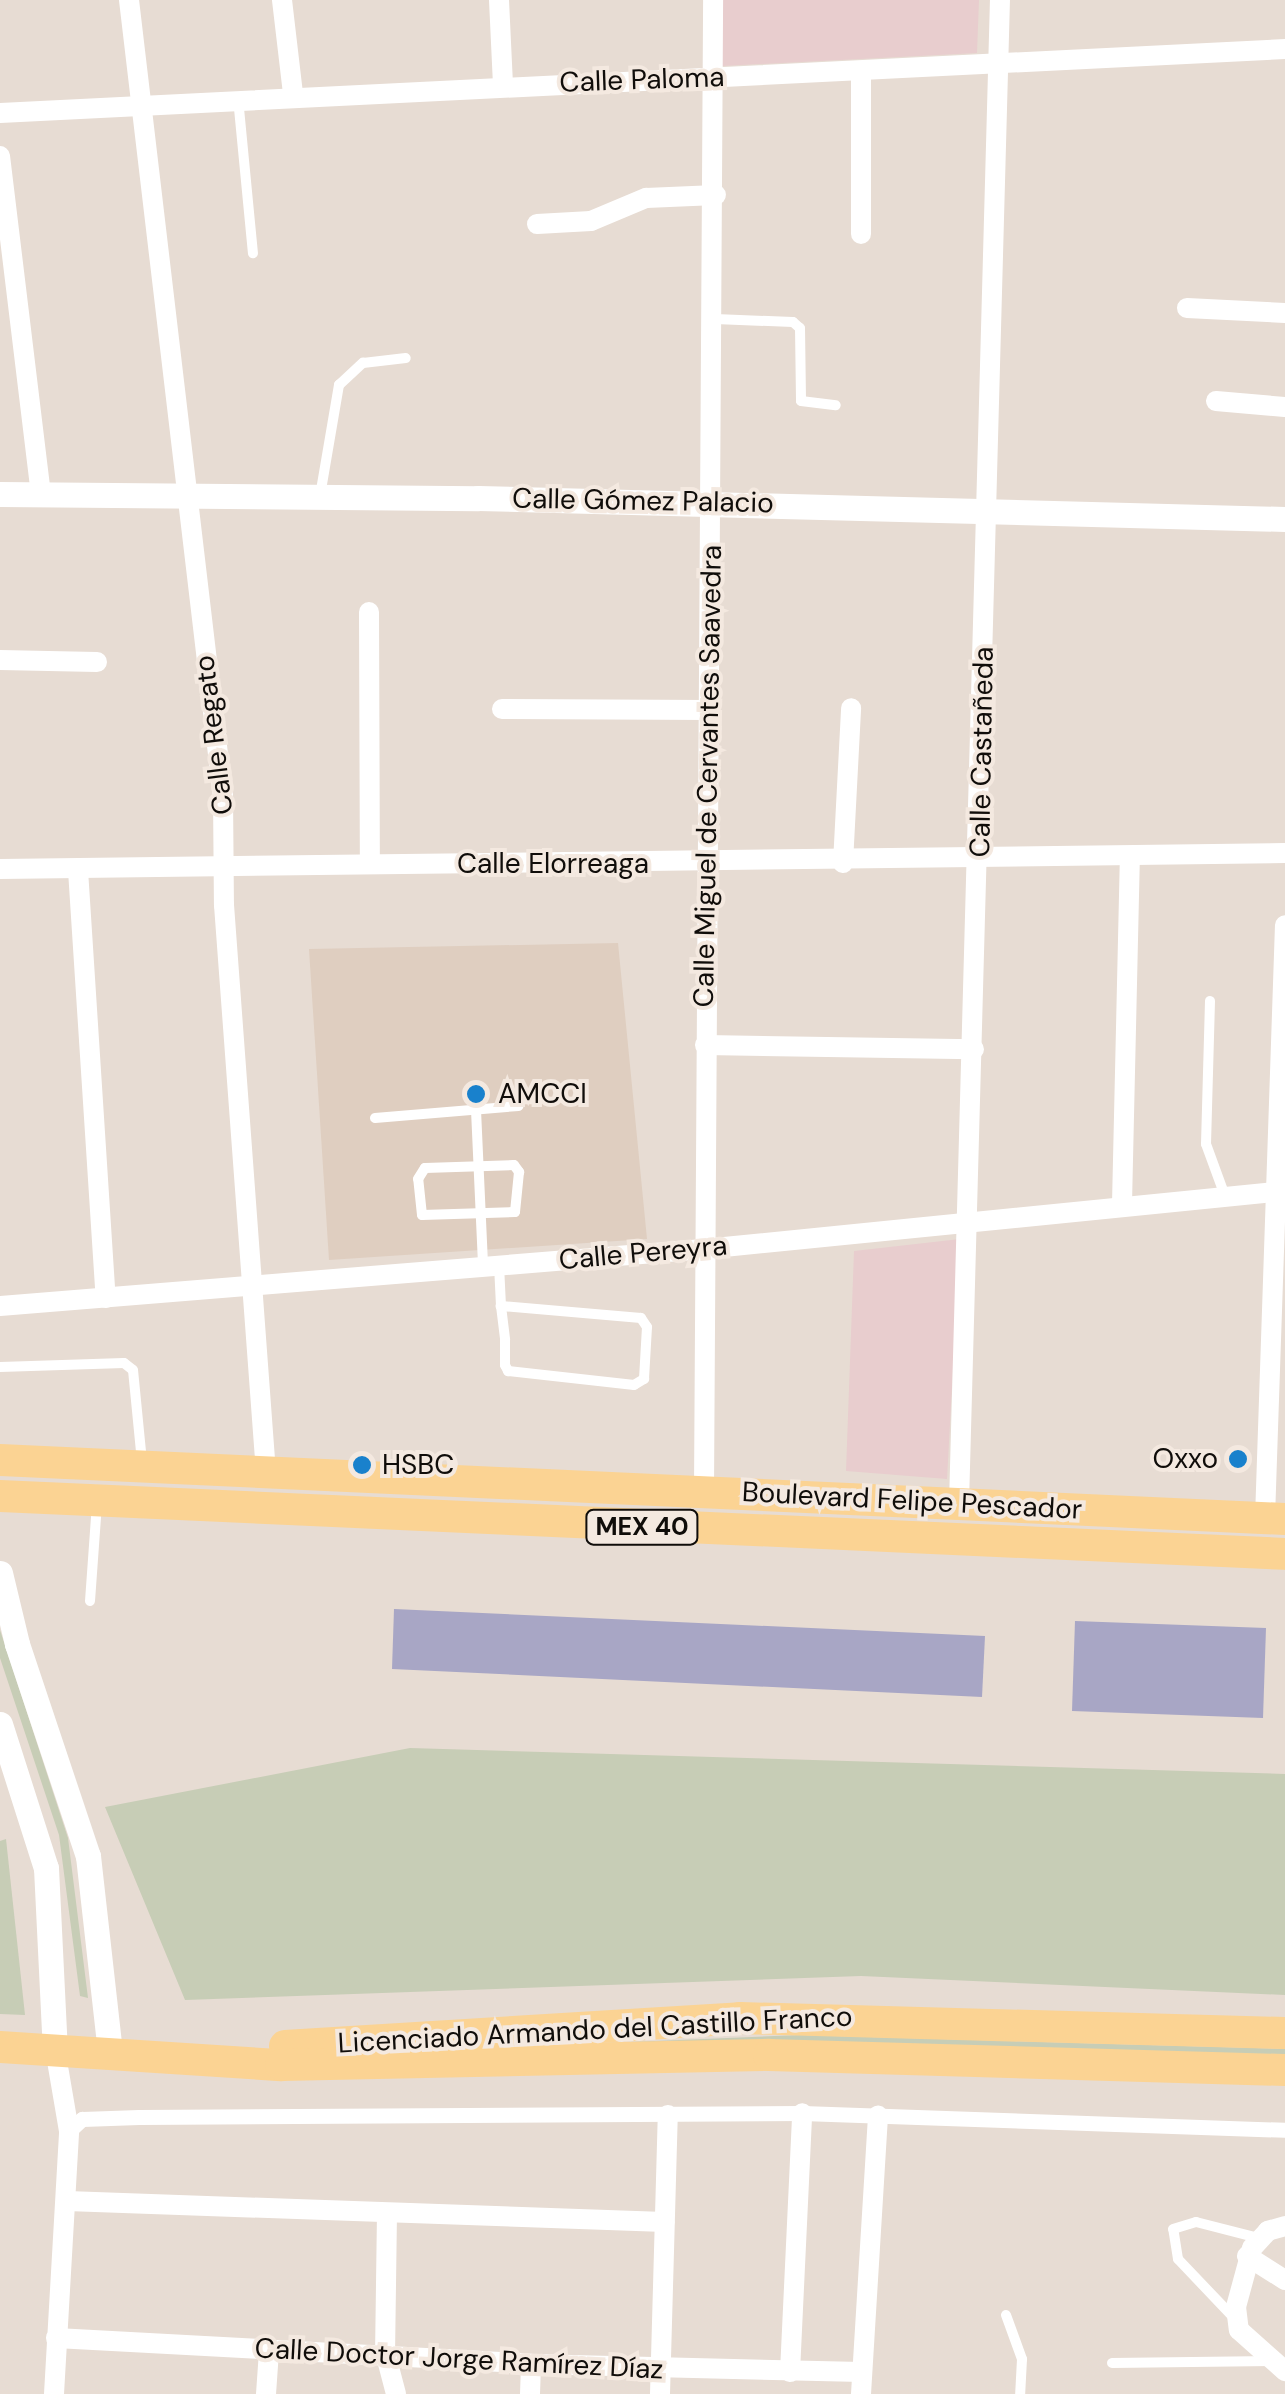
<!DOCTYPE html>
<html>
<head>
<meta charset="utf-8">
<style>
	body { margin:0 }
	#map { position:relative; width:1285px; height:2394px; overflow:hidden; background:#e7dcd3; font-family:"DM Sans",sans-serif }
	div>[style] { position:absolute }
	.built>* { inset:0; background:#dfcec0 }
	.education>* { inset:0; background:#e8cdce }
	.green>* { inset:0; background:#c7cdb6 }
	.building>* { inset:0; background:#a8a6c5 }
	.service>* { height:10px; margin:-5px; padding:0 5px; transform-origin:5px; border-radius:5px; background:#fff }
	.pedestrian>* { height:15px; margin:-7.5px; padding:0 7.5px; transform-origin:7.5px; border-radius:7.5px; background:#fff }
	.minor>* { height:20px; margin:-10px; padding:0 10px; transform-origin:10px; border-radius:10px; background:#fff }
	.tertiary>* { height:25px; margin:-12.5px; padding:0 12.5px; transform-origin:12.5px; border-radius:12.5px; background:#fff }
	.primary>* { height:32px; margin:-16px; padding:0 16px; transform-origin:16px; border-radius:16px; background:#fbd393 }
	.dots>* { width:28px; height:28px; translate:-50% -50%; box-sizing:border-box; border:5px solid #f4e9e0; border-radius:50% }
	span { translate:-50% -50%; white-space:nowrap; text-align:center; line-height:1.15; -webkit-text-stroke:8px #f4e9e0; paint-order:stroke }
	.shield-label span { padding:2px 8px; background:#f4e9e0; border:2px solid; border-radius:8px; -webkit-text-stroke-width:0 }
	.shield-label { font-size:25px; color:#100d0a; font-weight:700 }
	.street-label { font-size:28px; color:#100d0a }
	.poi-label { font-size:28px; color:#100d0a }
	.left { translate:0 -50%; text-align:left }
	.right { translate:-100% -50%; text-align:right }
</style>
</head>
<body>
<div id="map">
	<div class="built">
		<div style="clip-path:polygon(618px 943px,647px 1239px,329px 1260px,309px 949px)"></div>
	</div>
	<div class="education">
		<div style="clip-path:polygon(721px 0,979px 0,977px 53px,722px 66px)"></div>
		<div style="clip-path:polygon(960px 1239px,947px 1479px,846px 1471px,854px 1251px)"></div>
	</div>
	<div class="green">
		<div style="clip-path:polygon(0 1630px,68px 1838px,88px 1998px,80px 1996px,59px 1835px,0 1658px)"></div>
		<div style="clip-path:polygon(410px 1748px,1285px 1774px,1285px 1995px,861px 1976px,185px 2000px,105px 1807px)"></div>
		<div style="clip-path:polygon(6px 1839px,25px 2015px,0 2014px,0 1841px)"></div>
		<div style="clip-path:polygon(800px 2035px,1285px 2049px,1285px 2061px,582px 2044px)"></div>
	</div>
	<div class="building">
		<div style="clip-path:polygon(394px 1609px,985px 1636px,982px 1697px,392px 1669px)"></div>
		<div style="clip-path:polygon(1075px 1621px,1266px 1628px,1263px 1718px,1072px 1711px)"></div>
	</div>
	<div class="service">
		<div style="left:238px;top:98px;width:156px;rotate:84.5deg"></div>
		<div style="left:715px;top:319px;width:78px;rotate:2.2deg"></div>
		<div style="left:793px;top:322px;width:9px;rotate:41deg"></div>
		<div style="left:800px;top:328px;width:73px;rotate:89.2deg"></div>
		<div style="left:801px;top:401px;width:35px;rotate:7deg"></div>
		<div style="left:320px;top:496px;width:113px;rotate:-80.3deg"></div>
		<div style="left:339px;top:385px;width:33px;rotate:-43deg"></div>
		<div style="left:363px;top:363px;width:43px;rotate:-6.6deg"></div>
		<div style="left:1210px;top:1001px;width:143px;rotate:91.6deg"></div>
		<div style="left:1206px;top:1144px;width:55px;rotate:69.9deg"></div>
		<div style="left:476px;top:1110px;width:155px;rotate:87.4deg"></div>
		<div style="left:375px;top:1118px;width:144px;rotate:-4.8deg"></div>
		<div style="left:514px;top:1165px;width:9px;rotate:54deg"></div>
		<div style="left:519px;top:1172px;width:40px;rotate:95.7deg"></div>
		<div style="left:515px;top:1212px;width:93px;rotate:178.2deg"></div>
		<div style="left:422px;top:1215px;width:36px;rotate:-96deg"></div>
		<div style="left:418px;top:1179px;width:13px;rotate:-58deg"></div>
		<div style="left:425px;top:1168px;width:89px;rotate:-1.9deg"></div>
		<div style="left:499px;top:1265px;width:41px;rotate:87.2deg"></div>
		<div style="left:501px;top:1306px;width:34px;rotate:83deg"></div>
		<div style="left:505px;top:1340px;width:25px;rotate:90deg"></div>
		<div style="left:505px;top:1365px;width:7px;rotate:63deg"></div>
		<div style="left:508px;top:1371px;width:127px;rotate:6.3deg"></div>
		<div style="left:634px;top:1385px;width:12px;rotate:-31deg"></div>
		<div style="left:644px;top:1379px;width:52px;rotate:-86.7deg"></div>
		<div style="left:647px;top:1327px;width:11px;rotate:-124deg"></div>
		<div style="left:641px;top:1318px;width:141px;rotate:-175.1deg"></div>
		<div style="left:0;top:1367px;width:124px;rotate:-1.8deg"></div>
		<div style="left:124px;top:1363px;width:11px;rotate:38deg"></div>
		<div style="left:133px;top:1370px;width:92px;rotate:84.4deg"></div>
		<div style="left:90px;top:1601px;width:98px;rotate:-85.9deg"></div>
		<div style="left:1006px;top:2315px;width:47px;rotate:70deg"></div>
		<div style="left:1022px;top:2359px;width:35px;rotate:93deg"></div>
		<div style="left:1236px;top:2320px;width:84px;rotate:-133.6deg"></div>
		<div style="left:1178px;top:2259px;width:30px;rotate:-99deg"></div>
		<div style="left:1173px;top:2229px;width:24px;rotate:-17deg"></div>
		<div style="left:1196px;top:2222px;width:65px;rotate:14.3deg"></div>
		<div style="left:1112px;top:2363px;width:160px;rotate:-0.7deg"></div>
	</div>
	<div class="pedestrian">
		<div style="left:69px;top:2131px;width:18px;rotate:-43deg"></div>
		<div style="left:82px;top:2119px;width:57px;rotate:-2deg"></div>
		<div style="left:139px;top:2117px;width:663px;rotate:-0.35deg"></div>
		<div style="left:802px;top:2113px;width:483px;rotate:2deg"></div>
	</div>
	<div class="minor">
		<div style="left:129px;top:0;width:802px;rotate:83.27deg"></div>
		<div style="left:223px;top:796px;width:109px;rotate:89.5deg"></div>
		<div style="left:224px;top:905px;width:570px;rotate:85.77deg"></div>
		<div style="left:282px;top:0;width:95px;rotate:83.3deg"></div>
		<div style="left:499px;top:0;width:84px;rotate:87.3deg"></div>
		<div style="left:861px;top:72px;width:162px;rotate:90deg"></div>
		<div style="left:0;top:113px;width:1287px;rotate:-2.85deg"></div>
		<div style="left:0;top:156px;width:341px;rotate:83.1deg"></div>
		<div style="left:537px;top:224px;width:54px;rotate:-3.2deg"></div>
		<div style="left:591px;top:221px;width:60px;rotate:-22.7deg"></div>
		<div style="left:646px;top:198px;width:70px;rotate:-2.5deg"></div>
		<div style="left:1187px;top:308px;width:98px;rotate:2.9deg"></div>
		<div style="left:1216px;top:401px;width:69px;rotate:5deg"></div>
		<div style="left:369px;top:612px;width:251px;rotate:89.8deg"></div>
		<div style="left:0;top:660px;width:97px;rotate:1.2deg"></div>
		<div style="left:502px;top:709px;width:207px;rotate:0.3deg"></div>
		<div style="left:843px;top:863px;width:155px;rotate:-87deg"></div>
		<div style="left:0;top:869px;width:1285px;rotate:-0.71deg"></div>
		<div style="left:78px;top:870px;width:429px;rotate:86.3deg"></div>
		<div style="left:705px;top:1045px;width:269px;rotate:0.9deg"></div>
		<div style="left:1122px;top:1204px;width:345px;rotate:-88.7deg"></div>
		<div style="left:0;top:1306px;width:706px;rotate:-4.63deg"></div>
		<div style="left:704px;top:1249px;width:584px;rotate:-5.7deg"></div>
		<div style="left:704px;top:1491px;width:1491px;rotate:-89.65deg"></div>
		<div style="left:959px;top:1504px;width:1505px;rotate:-88.44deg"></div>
		<div style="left:1265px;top:1518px;width:593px;rotate:-88.07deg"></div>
		<div style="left:67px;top:2201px;width:598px;rotate:2.01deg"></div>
		<div style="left:387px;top:2213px;width:139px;rotate:90.8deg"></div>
		<div style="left:385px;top:2352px;width:43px;rotate:75.3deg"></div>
		<div style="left:1285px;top:2226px;width:18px;rotate:164deg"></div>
		<div style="left:1268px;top:2231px;width:23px;rotate:133deg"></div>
		<div style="left:1252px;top:2248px;width:61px;rotate:105.2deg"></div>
		<div style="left:1236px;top:2307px;width:23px;rotate:83deg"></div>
		<div style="left:1239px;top:2330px;width:62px;rotate:41.7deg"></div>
		<div style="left:1247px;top:2256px;width:45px;rotate:32.3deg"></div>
		<div style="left:56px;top:2338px;width:476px;rotate:3.1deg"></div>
		<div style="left:531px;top:2364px;width:331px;rotate:1.4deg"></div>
		<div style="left:790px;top:2372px;width:259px;rotate:-87.3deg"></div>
		<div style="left:54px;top:2394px;width:263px;rotate:-86.7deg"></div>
		<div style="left:69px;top:2131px;width:83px;rotate:-99.7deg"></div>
		<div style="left:266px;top:2394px;width:43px;rotate:-86deg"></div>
		<div style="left:530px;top:2394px;width:30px;rotate:-88deg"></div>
		<div style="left:660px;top:2394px;width:279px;rotate:-88.4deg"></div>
		<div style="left:861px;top:2394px;width:279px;rotate:-86.5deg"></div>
	</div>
	<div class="tertiary">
		<div style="left:0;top:494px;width:478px;rotate:0.5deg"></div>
		<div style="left:478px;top:498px;width:807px;rotate:1.49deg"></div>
		<div style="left:0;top:1573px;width:73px;rotate:76.5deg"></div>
		<div style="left:17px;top:1644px;width:224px;rotate:71.5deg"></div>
		<div style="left:88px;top:1856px;width:198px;rotate:83.6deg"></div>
		<div style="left:0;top:1724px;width:151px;rotate:72.3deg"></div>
		<div style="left:46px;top:1868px;width:181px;rotate:87.2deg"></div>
	</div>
	<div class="primary">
		<div style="left:0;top:1460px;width:1286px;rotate:2.63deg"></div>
		<div style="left:0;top:1496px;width:1286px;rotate:2.58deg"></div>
		<div style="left:285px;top:2046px;width:456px;rotate:-3.5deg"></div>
		<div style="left:740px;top:2018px;width:545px;rotate:1.58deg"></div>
		<div style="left:0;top:2047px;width:282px;rotate:3.7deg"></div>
		<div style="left:281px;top:2065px;width:488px;rotate:-1.2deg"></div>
		<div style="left:769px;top:2055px;width:516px;rotate:1.67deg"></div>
	</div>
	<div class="dots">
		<div style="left:476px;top:1094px;background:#1981cc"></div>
		<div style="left:1238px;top:1459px;background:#1981cc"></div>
		<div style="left:362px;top:1465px;background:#1981cc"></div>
	</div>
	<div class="shield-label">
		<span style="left:642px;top:1527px">MEX 40</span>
	</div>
	<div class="street-label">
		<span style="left:642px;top:80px;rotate:-2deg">Calle Paloma</span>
		<span style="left:643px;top:501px;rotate:1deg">Calle Gómez Palacio</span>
		<span style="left:214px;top:735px;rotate:-97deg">Calle Regato</span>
		<span style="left:982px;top:752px;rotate:-89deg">Calle Castañeda</span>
		<span style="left:708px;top:776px;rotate:-89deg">Calle Miguel de Cervantes Saavedra</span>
		<span style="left:553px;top:864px">Calle Elorreaga</span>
		<span style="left:643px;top:1253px;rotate:-5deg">Calle Pereyra</span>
		<span style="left:912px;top:1501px;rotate:3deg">Boulevard Felipe Pescador</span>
		<span style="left:595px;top:2030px;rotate:-3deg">Licenciado Armando del Castillo Franco</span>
		<span style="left:459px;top:2359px;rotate:3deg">Calle Doctor Jorge Ramírez Díaz</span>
	</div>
	<div class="poi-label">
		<span class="left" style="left:498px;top:1094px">AMCCI</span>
		<span class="right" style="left:1218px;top:1459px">Oxxo</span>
		<span class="left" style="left:382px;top:1465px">HSBC</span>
	</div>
</div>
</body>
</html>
